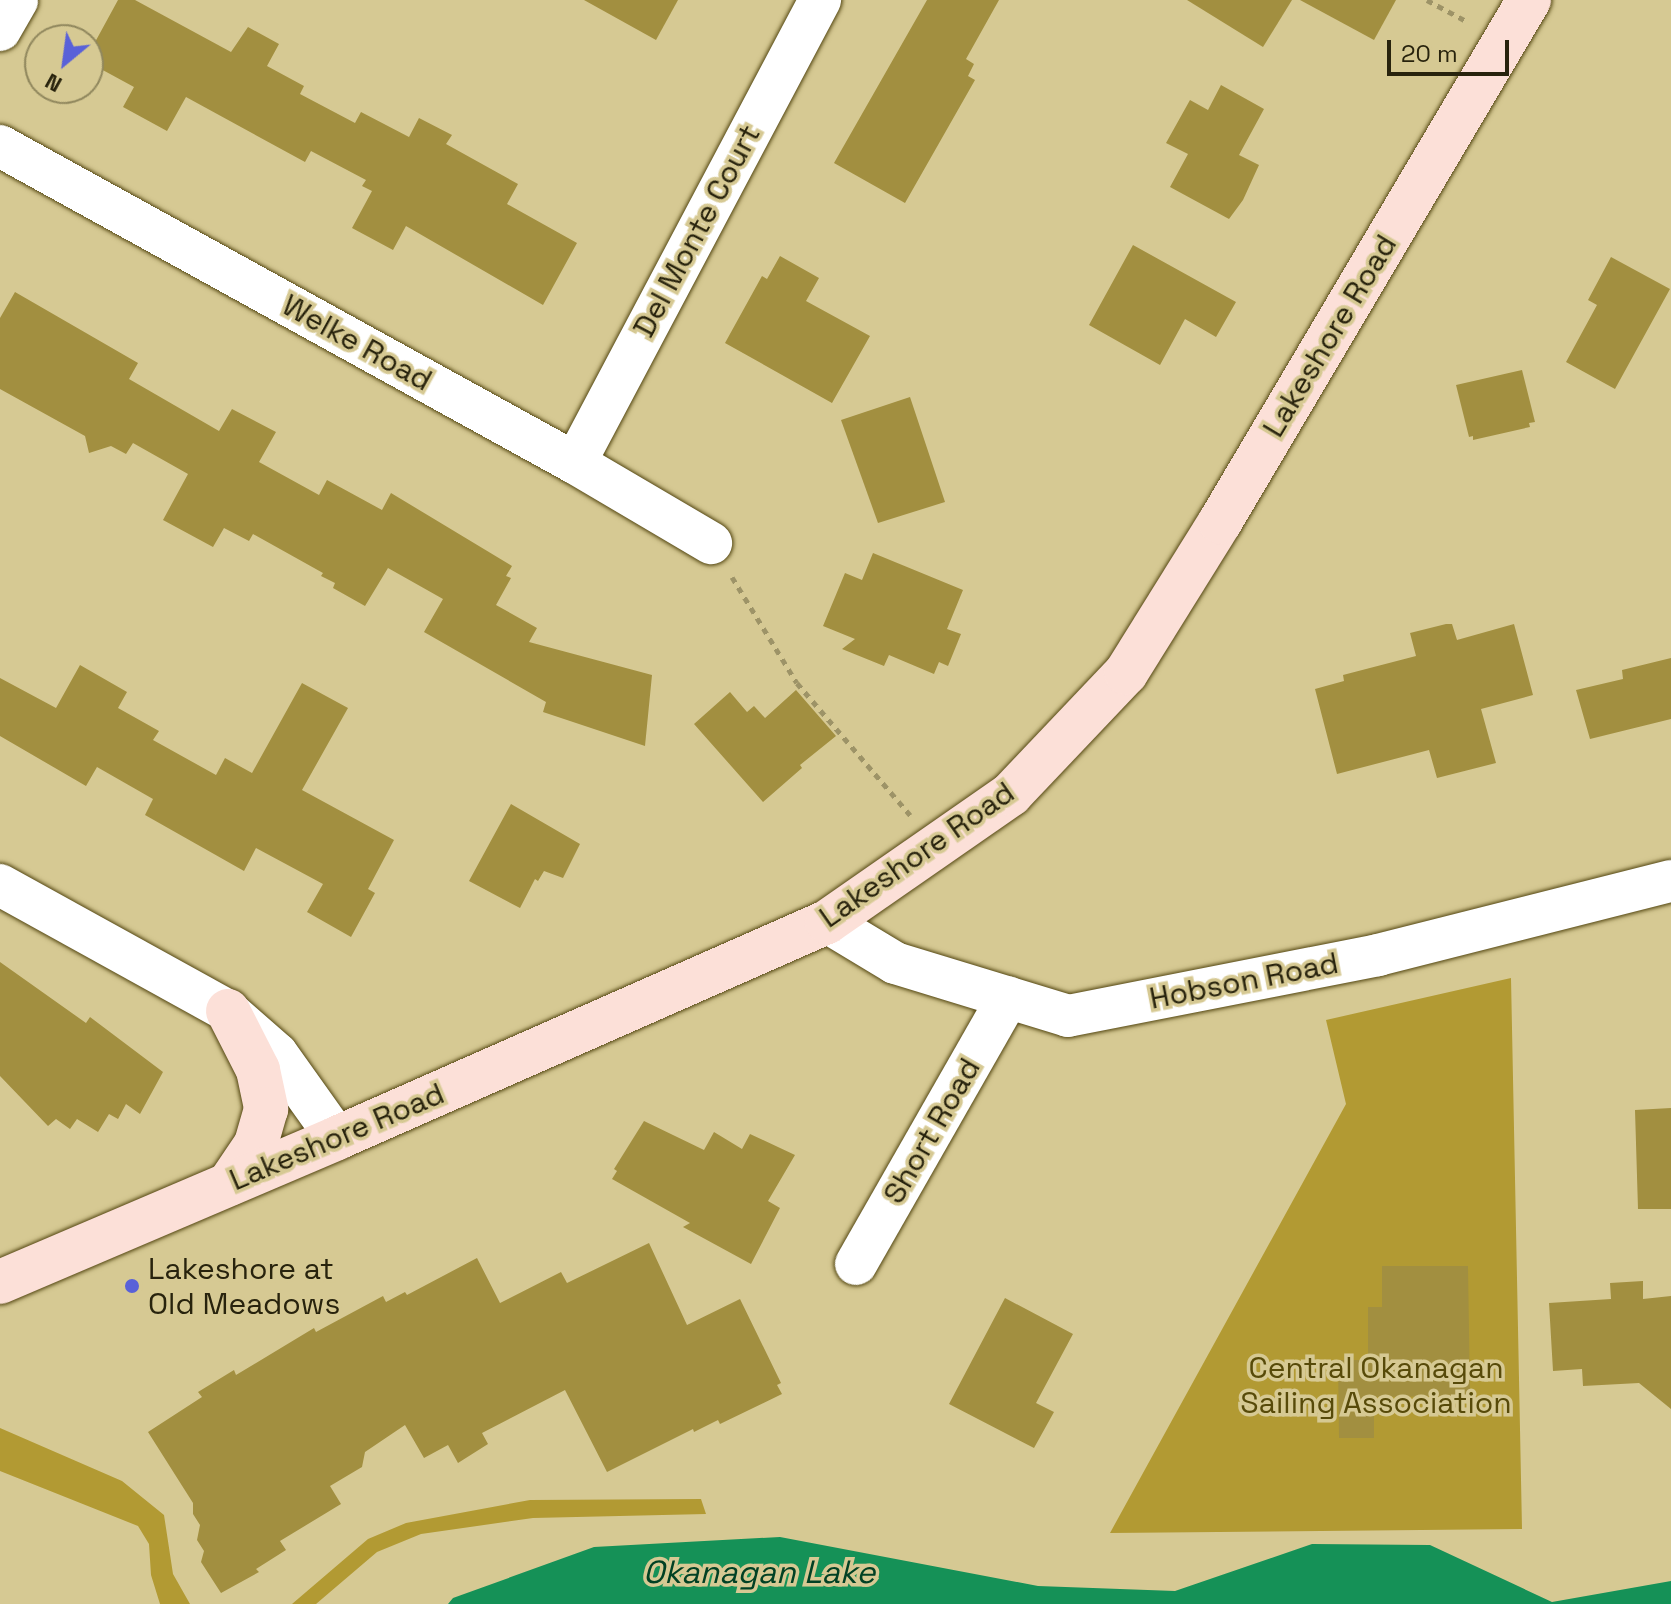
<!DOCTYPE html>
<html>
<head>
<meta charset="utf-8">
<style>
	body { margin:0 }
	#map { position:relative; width:1671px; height:1604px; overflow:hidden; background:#d6c993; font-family:"Space Grotesk",sans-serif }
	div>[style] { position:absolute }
	.green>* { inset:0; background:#b29a33 }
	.water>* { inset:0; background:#159157 }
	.building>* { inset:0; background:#a28f40 }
	.path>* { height:5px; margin-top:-2.5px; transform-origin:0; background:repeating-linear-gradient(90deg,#9d9367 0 6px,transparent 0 12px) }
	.roads { filter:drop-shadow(0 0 2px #544712) drop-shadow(0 0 2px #544712) }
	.minor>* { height:42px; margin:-21px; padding:0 21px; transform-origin:21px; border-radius:21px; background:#fff }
	.major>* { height:44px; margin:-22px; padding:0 22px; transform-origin:22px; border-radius:22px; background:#fce0d8 }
	.dots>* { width:22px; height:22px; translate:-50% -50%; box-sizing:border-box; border:4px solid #d6c993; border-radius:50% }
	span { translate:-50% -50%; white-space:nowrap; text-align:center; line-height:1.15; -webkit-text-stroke:7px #d6c993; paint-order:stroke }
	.street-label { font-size:30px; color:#28230d }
	.poi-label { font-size:30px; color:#28230d }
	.left { translate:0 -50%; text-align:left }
	.park-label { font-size:30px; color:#574a09 }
	.water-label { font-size:32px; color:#014124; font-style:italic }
	.north { position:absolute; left:24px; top:24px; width:80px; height:80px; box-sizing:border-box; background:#d6c993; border:2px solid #90875d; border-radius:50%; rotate:209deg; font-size:22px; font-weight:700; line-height:32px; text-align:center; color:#28230d }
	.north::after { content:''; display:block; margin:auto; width:28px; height:36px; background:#5961d8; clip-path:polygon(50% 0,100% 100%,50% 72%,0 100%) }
	.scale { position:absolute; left:1387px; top:40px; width:122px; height:36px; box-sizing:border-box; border:4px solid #28230d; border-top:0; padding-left:10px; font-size:24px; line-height:28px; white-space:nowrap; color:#28230d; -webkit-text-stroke:6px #d6c993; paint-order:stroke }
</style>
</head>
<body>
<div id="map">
	<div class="green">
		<div style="clip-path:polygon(1511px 978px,1522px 1529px,1110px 1533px,1346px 1104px,1326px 1020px)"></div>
		<div style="clip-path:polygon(0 1428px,122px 1481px,164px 1515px,173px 1574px,190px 1604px,160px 1604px,151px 1575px,149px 1544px,138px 1526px,0 1471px)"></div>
		<div style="clip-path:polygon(701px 1499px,706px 1514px,533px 1518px,421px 1534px,377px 1552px,316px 1604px,292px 1604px,368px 1539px,406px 1523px,530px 1500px)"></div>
	</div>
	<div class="water">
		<div style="clip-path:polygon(780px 1537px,1038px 1586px,1175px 1591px,1312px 1544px,1430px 1545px,1552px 1602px,1671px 1581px,1671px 1604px,448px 1604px,453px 1598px,594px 1547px)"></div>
	</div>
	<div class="building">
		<div style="clip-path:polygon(118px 0,135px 0,231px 52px,248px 27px,279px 44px,267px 66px,304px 86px,300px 94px,355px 123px,361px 112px,409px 137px,419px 118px,452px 135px,446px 144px,518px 184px,507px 204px,577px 243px,543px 305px,406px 226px,393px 250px,352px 228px,372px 191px,362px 186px,366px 180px,311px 151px,305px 162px,186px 97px,167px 131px,123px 107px,134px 87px,88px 62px,88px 55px)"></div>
		<div style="clip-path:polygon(584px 0,678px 0,656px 40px)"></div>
		<div style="clip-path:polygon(927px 0,999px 0,966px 59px,974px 64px,968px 76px,975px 80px,905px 203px,834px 163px)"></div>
		<div style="clip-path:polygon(1187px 0,1292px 0,1263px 47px)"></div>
		<div style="clip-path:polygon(1300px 0,1396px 0,1374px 40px)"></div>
		<div style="clip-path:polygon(1221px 85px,1264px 109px,1239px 155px,1259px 165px,1243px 200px,1229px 219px,1170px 187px,1188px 154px,1166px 143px,1190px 100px,1208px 110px)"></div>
		<div style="clip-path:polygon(1133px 245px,1236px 302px,1216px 337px,1185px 319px,1160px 365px,1089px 325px)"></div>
		<div style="clip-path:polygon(780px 256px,819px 278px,806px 301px,870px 336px,832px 403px,725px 343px,762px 276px,767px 279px)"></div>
		<div style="clip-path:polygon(1611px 257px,1670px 289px,1615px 389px,1566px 362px,1597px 305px,1588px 300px)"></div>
		<div style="clip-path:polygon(15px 292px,138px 363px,129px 379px,219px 431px,232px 409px,276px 432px,259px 462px,319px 495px,327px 480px,382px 510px,391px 493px,512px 566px,506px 576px,511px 578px,496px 605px,537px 628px,529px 642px,652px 675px,645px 746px,543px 712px,546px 702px,424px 632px,443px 599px,388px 568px,365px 606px,333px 588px,335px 583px,321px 576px,323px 573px,253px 534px,249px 541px,224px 528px,213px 547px,163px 520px,188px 474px,133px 443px,126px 454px,111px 446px,89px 453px,85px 436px,0 389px,0 318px)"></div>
		<div style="clip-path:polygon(1522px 370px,1535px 422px,1529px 423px,1530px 427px,1473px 440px,1473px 436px,1469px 437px,1456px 385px)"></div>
		<div style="clip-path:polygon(910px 397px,945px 502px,878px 523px,841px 420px)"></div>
		<div style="clip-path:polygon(873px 553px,963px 590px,947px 629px,961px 634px,948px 666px,939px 662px,934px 674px,889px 655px,884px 666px,842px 649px,855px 639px,823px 626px,845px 573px,862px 580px)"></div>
		<div style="clip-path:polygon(1446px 624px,1452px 624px,1457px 640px,1514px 624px,1533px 695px,1481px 709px,1496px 763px,1437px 778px,1429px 750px,1337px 774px,1315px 689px,1344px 681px,1343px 675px,1416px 656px,1410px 633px)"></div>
		<div style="clip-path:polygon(1671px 658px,1671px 719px,1590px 739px,1576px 690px,1623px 679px,1622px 670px)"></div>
		<div style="clip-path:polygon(80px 665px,127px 692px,118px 708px,159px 731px,153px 740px,216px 775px,225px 758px,252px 773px,302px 683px,348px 708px,302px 790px,394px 840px,368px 889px,375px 893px,351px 937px,307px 912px,323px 884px,256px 848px,244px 871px,145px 815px,153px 799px,97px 767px,86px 786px,0 736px,0 678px,56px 708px)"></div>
		<div style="clip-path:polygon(796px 690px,836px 736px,800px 765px,802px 768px,763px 802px,694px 724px,730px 692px,747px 712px,754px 706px,765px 718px)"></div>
		<div style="clip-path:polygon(511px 804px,580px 844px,563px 878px,544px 871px,538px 881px,535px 879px,520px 908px,469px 881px)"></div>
		<div style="clip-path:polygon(0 962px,86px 1023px,90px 1017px,163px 1072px,140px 1114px,126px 1104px,118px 1119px,109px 1114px,98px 1132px,77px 1119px,70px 1129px,56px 1119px,48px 1126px,0 1076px)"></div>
		<div style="clip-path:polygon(1671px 1108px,1671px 1209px,1638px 1209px,1635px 1110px)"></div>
		<div style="clip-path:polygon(644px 1121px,704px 1150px,714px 1132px,742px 1149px,750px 1134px,795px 1155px,768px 1201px,780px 1208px,751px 1264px,683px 1227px,690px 1223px,612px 1179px,617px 1171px,614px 1169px)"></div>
		<div style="clip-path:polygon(649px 1243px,687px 1325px,740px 1299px,781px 1383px,777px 1385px,782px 1394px,720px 1424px,718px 1420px,694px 1432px,693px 1429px,607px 1472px,565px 1390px,482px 1433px,488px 1444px,458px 1463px,448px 1445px,424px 1458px,405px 1425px,365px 1452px,362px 1467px,330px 1486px,341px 1504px,280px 1541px,286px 1550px,256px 1569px,259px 1572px,221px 1593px,201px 1562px,204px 1551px,197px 1540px,200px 1525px,193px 1514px,193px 1503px,148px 1432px,202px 1397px,198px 1392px,234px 1370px,236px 1375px,314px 1328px,316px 1332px,383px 1296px,386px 1302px,405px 1292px,407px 1295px,477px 1258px,500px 1303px,561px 1272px,567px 1283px)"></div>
		<div style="clip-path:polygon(1382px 1266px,1468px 1266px,1470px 1396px,1374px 1397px,1374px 1438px,1339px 1438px,1338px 1360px,1368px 1360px,1368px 1307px,1382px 1307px)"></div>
		<div style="clip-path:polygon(1643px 1281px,1643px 1299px,1671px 1296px,1671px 1409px,1639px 1383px,1583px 1386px,1582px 1369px,1553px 1371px,1549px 1303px,1611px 1299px,1610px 1283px)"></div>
		<div style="clip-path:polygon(1005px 1298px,1073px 1334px,1036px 1403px,1054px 1412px,1034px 1448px,949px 1404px)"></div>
	</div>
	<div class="path">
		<div style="left:1427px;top:0;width:47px;rotate:28.2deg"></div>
		<div style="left:732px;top:577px;width:124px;rotate:58.5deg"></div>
		<div style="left:797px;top:683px;width:174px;rotate:49.4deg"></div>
	</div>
	<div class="roads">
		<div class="minor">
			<div style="left:0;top:30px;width:34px;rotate:-60deg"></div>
			<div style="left:0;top:146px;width:657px;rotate:28.87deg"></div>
			<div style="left:575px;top:463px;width:158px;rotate:30.5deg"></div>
			<div style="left:575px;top:463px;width:524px;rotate:-62.11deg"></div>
			<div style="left:0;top:885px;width:260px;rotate:28.9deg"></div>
			<div style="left:228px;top:1011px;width:65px;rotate:41.3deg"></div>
			<div style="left:277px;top:1054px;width:103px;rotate:54.5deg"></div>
			<div style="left:827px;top:922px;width:79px;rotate:31.1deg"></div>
			<div style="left:895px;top:963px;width:181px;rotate:17deg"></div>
			<div style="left:1068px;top:1016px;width:316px;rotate:-11.1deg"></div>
			<div style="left:1378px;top:955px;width:302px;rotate:-14.2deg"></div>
			<div style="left:856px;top:1264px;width:307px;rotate:-60.3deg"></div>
		</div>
		<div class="major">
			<div style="left:228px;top:1011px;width:66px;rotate:63deg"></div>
			<div style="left:258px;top:1070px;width:40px;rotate:78deg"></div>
			<div style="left:266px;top:1109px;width:36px;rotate:106deg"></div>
			<div style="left:256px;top:1144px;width:48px;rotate:124deg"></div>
			<div style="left:0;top:1282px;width:366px;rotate:-23.1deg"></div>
			<div style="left:337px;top:1138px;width:535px;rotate:-23.79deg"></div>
			<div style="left:827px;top:922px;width:224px;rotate:-34.8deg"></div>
			<div style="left:1011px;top:794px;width:167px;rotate:-46.5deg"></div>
			<div style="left:1126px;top:673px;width:178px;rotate:-58.1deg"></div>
			<div style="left:1220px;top:522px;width:607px;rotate:-59.38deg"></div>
		</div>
	</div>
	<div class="dots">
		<div style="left:132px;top:1286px;background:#5961d8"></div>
	</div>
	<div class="street-label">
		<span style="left:697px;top:231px;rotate:-62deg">Del Monte Court</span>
		<span style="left:1330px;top:336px;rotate:-59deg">Lakeshore Road</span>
		<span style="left:357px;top:343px;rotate:29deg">Welke Road</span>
		<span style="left:917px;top:855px;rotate:-35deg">Lakeshore Road</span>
		<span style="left:1244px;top:981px;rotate:-11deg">Hobson Road</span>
		<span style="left:932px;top:1131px;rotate:-60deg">Short Road</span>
		<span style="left:337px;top:1137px;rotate:-23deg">Lakeshore Road</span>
	</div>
	<div class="poi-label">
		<span class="left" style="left:148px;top:1286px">Lakeshore at<br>Old Meadows</span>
	</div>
	<div class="park-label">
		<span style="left:1376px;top:1385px">Central Okanagan<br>Sailing Association</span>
	</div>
	<div class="water-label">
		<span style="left:759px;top:1572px">Okanagan Lake</span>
	</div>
	<div class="north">N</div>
	<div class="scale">20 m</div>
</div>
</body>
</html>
